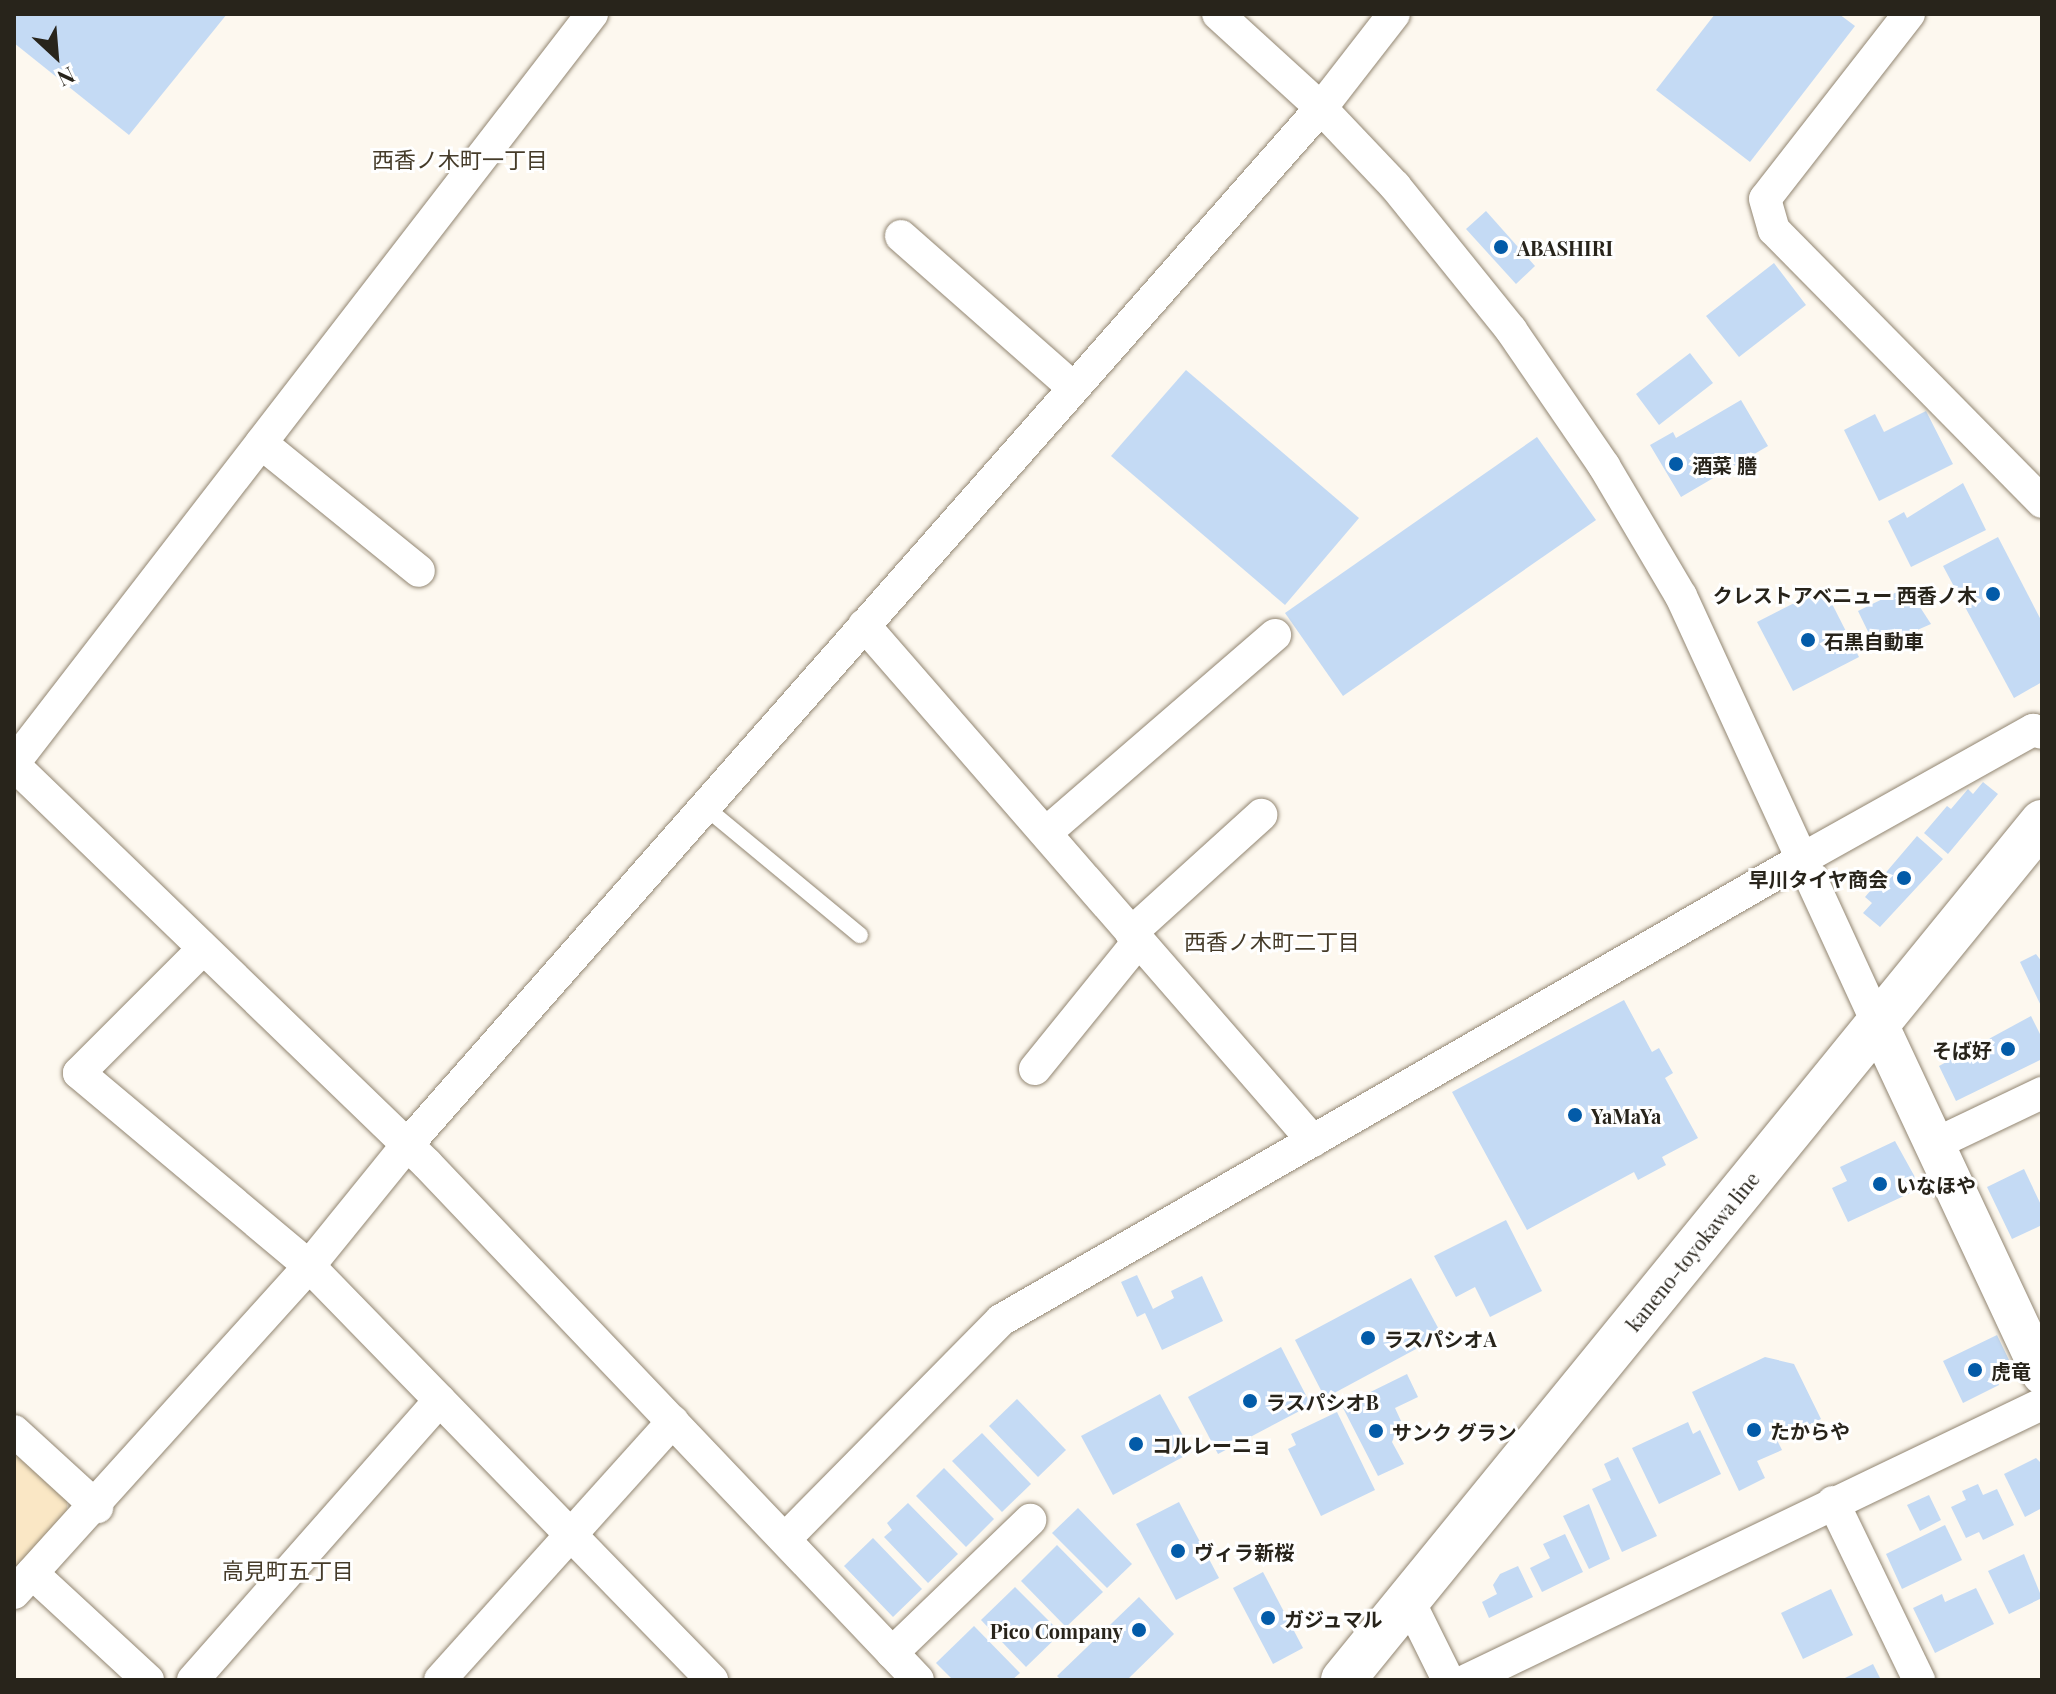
<!DOCTYPE html>
<html>
<head>
<meta charset="utf-8">
<style>
	body { margin:0 }
	#map { position:relative; width:2056px; height:1694px; overflow:hidden; background:#fdf8ef; font-family:"Playfair Display","Noto Sans JP",serif }
	div>[style] { position:absolute }
	.green>* { inset:0; background:#fae7c5 }
	.building>* { inset:0; background:#c4daf4 }
	.roads { filter:drop-shadow(0 0 2px #928672) drop-shadow(0 0 2px #928672) }
	.service>* { height:16px; margin:-8px; padding:0 8px; transform-origin:8px; border-radius:8px; background:#fff }
	.minor>* { height:32px; margin:-16px; padding:0 16px; transform-origin:16px; border-radius:16px; background:#fff }
	.tertiary>* { height:40px; margin:-20px; padding:0 20px; transform-origin:20px; border-radius:20px; background:#fff }
	.secondary>* { height:44px; margin:-22px; padding:0 22px; transform-origin:22px; border-radius:22px; background:#fff }
	.dots>* { width:22px; height:22px; translate:-50% -50%; box-sizing:border-box; border:4px solid #fff; border-radius:50% }
	span { translate:-50% -50%; white-space:nowrap; text-align:center; line-height:1.15; -webkit-text-stroke:6px #fff; paint-order:stroke }
	.poi-label { font-size:20px; color:#28241b; font-weight:700 }
	.left { translate:0 -50%; text-align:left }
	.right { translate:-100% -50%; text-align:right }
	.street-label { font-size:20px; color:#28241b }
	.neighbourhood-label { font-size:22px; color:#453b29 }
	.frame { position:absolute; inset:0; border:16px solid #28241b; pointer-events:none }
	.north { position:absolute; left:16px; top:16px; width:80px; height:80px; -webkit-text-stroke:6px #fff; paint-order:stroke; rotate:154deg; font-size:22px; font-weight:700; line-height:32px; text-align:center; color:#28241b }
	.north::after { content:''; display:block; margin:auto; width:28px; height:36px; background:#28241b; clip-path:polygon(50% 0,100% 100%,50% 72%,0 100%) }
</style>
</head>
<body>
<div id="map">
	<div class="green">
		<div style="clip-path:polygon(14px 1452px,67px 1499px,67px 1512px,14px 1571px)"></div>
	</div>
	<div class="building">
		<div style="clip-path:polygon(14px 14px,227px 14px,129px 135px,14px 43px)"></div>
		<div style="clip-path:polygon(1715px 14px,1839px 14px,1855px 26px,1750px 162px,1656px 90px)"></div>
		<div style="clip-path:polygon(1486px 211px,1535px 266px,1516px 284px,1466px 229px)"></div>
		<div style="clip-path:polygon(1774px 263px,1806px 305px,1739px 357px,1706px 316px)"></div>
		<div style="clip-path:polygon(1690px 353px,1713px 383px,1659px 425px,1636px 394px)"></div>
		<div style="clip-path:polygon(1186px 370px,1359px 518px,1285px 605px,1111px 456px)"></div>
		<div style="clip-path:polygon(1741px 400px,1768px 446px,1681px 497px,1650px 445px,1673px 432px,1676px 438px)"></div>
		<div style="clip-path:polygon(1926px 411px,1953px 464px,1879px 501px,1844px 430px,1875px 414px,1884px 432px)"></div>
		<div style="clip-path:polygon(1537px 437px,1596px 520px,1343px 696px,1285px 613px)"></div>
		<div style="clip-path:polygon(1963px 483px,1986px 530px,1911px 567px,1888px 521px,1904px 512px,1907px 518px)"></div>
		<div style="clip-path:polygon(1998px 537px,2042px 622px,2042px 682px,2014px 698px,1943px 566px)"></div>
		<div style="clip-path:polygon(1907px 587px,1931px 624px,1876px 648px,1858px 611px)"></div>
		<div style="clip-path:polygon(1824px 588px,1859px 657px,1793px 691px,1757px 622px)"></div>
		<div style="clip-path:polygon(1983px 782px,1998px 794px,1948px 854px,1924px 833px,1947px 806px,1951px 809px,1968px 789px,1973px 794px)"></div>
		<div style="clip-path:polygon(1917px 836px,1943px 859px,1880px 927px,1863px 913px,1872px 903px,1865px 897px)"></div>
		<div style="clip-path:polygon(2036px 954px,2042px 962px,2042px 1008px,2020px 962px)"></div>
		<div style="clip-path:polygon(1624px 1000px,1652px 1052px,1659px 1048px,1673px 1073px,1665px 1078px,1698px 1138px,1662px 1157px,1666px 1165px,1638px 1180px,1634px 1172px,1527px 1230px,1452px 1092px)"></div>
		<div style="clip-path:polygon(2031px 1016px,2042px 1038px,2042px 1059px,1956px 1101px,1939px 1066px)"></div>
		<div style="clip-path:polygon(1895px 1141px,1921px 1188px,1848px 1222px,1832px 1188px,1847px 1181px,1840px 1167px)"></div>
		<div style="clip-path:polygon(2024px 1169px,2042px 1207px,2042px 1225px,2012px 1239px,1987px 1187px)"></div>
		<div style="clip-path:polygon(1506px 1220px,1542px 1291px,1490px 1317px,1475px 1287px,1456px 1297px,1434px 1256px)"></div>
		<div style="clip-path:polygon(1137px 1275px,1153px 1309px,1174px 1298px,1171px 1291px,1202px 1276px,1223px 1321px,1162px 1350px,1145px 1313px,1137px 1317px,1121px 1282px)"></div>
		<div style="clip-path:polygon(1411px 1278px,1442px 1335px,1325px 1398px,1295px 1340px)"></div>
		<div style="clip-path:polygon(1997px 1335px,2010px 1362px,1996px 1378px,1999px 1385px,1963px 1403px,1943px 1361px)"></div>
		<div style="clip-path:polygon(1281px 1347px,1311px 1405px,1218px 1454px,1188px 1397px)"></div>
		<div style="clip-path:polygon(1765px 1357px,1794px 1364px,1821px 1419px,1777px 1440px,1782px 1450px,1757px 1461px,1765px 1478px,1739px 1491px,1692px 1392px)"></div>
		<div style="clip-path:polygon(1407px 1374px,1418px 1397px,1395px 1408px,1401px 1421px,1392px 1442px,1404px 1464px,1378px 1476px,1342px 1406px)"></div>
		<div style="clip-path:polygon(1160px 1394px,1192px 1452px,1113px 1495px,1081px 1436px)"></div>
		<div style="clip-path:polygon(1017px 1399px,1066px 1450px,1038px 1477px,989px 1426px)"></div>
		<div style="clip-path:polygon(1337px 1412px,1375px 1490px,1321px 1516px,1288px 1449px,1296px 1445px,1291px 1434px)"></div>
		<div style="clip-path:polygon(1688px 1422px,1693px 1434px,1700px 1430px,1721px 1474px,1659px 1504px,1632px 1448px)"></div>
		<div style="clip-path:polygon(982px 1433px,1031px 1484px,1002px 1512px,952px 1461px)"></div>
		<div style="clip-path:polygon(1618px 1457px,1657px 1536px,1622px 1552px,1592px 1489px,1611px 1480px,1604px 1464px)"></div>
		<div style="clip-path:polygon(2036px 1458px,2042px 1464px,2042px 1508px,2025px 1517px,2004px 1474px)"></div>
		<div style="clip-path:polygon(944px 1468px,994px 1519px,966px 1547px,916px 1496px)"></div>
		<div style="clip-path:polygon(1978px 1484px,1983px 1495px,1997px 1489px,2014px 1525px,1983px 1540px,1979px 1532px,1966px 1538px,1951px 1507px,1966px 1500px,1962px 1491px)"></div>
		<div style="clip-path:polygon(1929px 1495px,1941px 1520px,1920px 1531px,1907px 1505px)"></div>
		<div style="clip-path:polygon(1179px 1502px,1219px 1578px,1176px 1600px,1136px 1524px)"></div>
		<div style="clip-path:polygon(908px 1503px,958px 1554px,928px 1583px,884px 1537px,892px 1530px,887px 1523px)"></div>
		<div style="clip-path:polygon(1589px 1504px,1610px 1559px,1589px 1569px,1563px 1516px)"></div>
		<div style="clip-path:polygon(1078px 1508px,1132px 1564px,1107px 1588px,1052px 1533px)"></div>
		<div style="clip-path:polygon(1945px 1525px,1962px 1560px,1902px 1589px,1886px 1554px)"></div>
		<div style="clip-path:polygon(1565px 1534px,1583px 1572px,1542px 1592px,1530px 1568px,1550px 1558px,1543px 1544px)"></div>
		<div style="clip-path:polygon(873px 1538px,922px 1589px,893px 1617px,844px 1566px)"></div>
		<div style="clip-path:polygon(1057px 1545px,1103px 1592px,1066px 1627px,1021px 1581px)"></div>
		<div style="clip-path:polygon(2024px 1554px,2042px 1598px,2009px 1614px,1988px 1571px)"></div>
		<div style="clip-path:polygon(1518px 1566px,1533px 1597px,1489px 1618px,1482px 1602px,1497px 1594px,1493px 1585px,1500px 1574px)"></div>
		<div style="clip-path:polygon(1263px 1572px,1303px 1648px,1273px 1664px,1233px 1588px)"></div>
		<div style="clip-path:polygon(1015px 1587px,1061px 1633px,1026px 1667px,981px 1620px)"></div>
		<div style="clip-path:polygon(1976px 1588px,1994px 1624px,1935px 1653px,1913px 1608px,1942px 1594px,1945px 1602px)"></div>
		<div style="clip-path:polygon(1831px 1589px,1853px 1635px,1803px 1659px,1781px 1613px)"></div>
		<div style="clip-path:polygon(1139px 1597px,1174px 1634px,1127px 1680px,1061px 1680px,1057px 1676px)"></div>
		<div style="clip-path:polygon(974px 1626px,1020px 1673px,1012px 1680px,953px 1680px,936px 1663px)"></div>
		<div style="clip-path:polygon(1873px 1664px,1881px 1680px,1841px 1680px)"></div>
	</div>
	<div class="roads">
		<div class="service">
			<div style="left:705px;top:807px;width:201px;rotate:39.6deg"></div>
		</div>
		<div class="minor">
			<div style="left:1218px;top:14px;width:139px;rotate:42.4deg"></div>
			<div style="left:1321px;top:108px;width:108px;rotate:46.5deg"></div>
			<div style="left:1395px;top:186px;width:185px;rotate:51.1deg"></div>
			<div style="left:1511px;top:330px;width:165px;rotate:55.6deg"></div>
			<div style="left:1604px;top:466px;width:151px;rotate:59.4deg"></div>
			<div style="left:1681px;top:596px;width:471px;rotate:65.3deg"></div>
			<div style="left:1909px;top:14px;width:234px;rotate:127.9deg"></div>
			<div style="left:1765px;top:199px;width:32px;rotate:74deg"></div>
			<div style="left:1774px;top:230px;width:382px;rotate:45.4deg"></div>
			<div style="left:901px;top:236px;width:228px;rotate:41.4deg"></div>
			<div style="left:261px;top:443px;width:203px;rotate:39deg"></div>
			<div style="left:864px;top:625px;width:684px;rotate:48.97deg"></div>
			<div style="left:14px;top:763px;width:946px;rotate:-52.34deg"></div>
			<div style="left:14px;top:765px;width:574px;rotate:44.01deg"></div>
			<div style="left:427px;top:1164px;width:712px;rotate:46.42deg"></div>
			<div style="left:1048px;top:831px;width:300px;rotate:-40.8deg"></div>
			<div style="left:1131px;top:933px;width:176px;rotate:-42.2deg"></div>
			<div style="left:202px;top:950px;width:174px;rotate:135deg"></div>
			<div style="left:79px;top:1073px;width:300px;rotate:40deg"></div>
			<div style="left:309px;top:1266px;width:578px;rotate:45.77deg"></div>
			<div style="left:1035px;top:1069px;width:164px;rotate:-51deg"></div>
			<div style="left:1935px;top:1144px;width:119px;rotate:-25.5deg"></div>
			<div style="left:14px;top:1431px;width:113px;rotate:42.5deg"></div>
			<div style="left:1833px;top:1502px;width:198px;rotate:64.2deg"></div>
			<div style="left:785px;top:1539px;width:308px;rotate:-45.4deg"></div>
			<div style="left:1001px;top:1320px;width:924px;rotate:-29.92deg"></div>
			<div style="left:1802px;top:859px;width:265px;rotate:-29.2deg"></div>
			<div style="left:2033px;top:730px;width:9px;rotate:18deg"></div>
			<div style="left:32px;top:1573px;width:158px;rotate:42.7deg"></div>
			<div style="left:14px;top:1593px;width:440px;rotate:-47.9deg"></div>
			<div style="left:309px;top:1266px;width:156px;rotate:-51deg"></div>
			<div style="left:407px;top:1145px;width:1382px;rotate:-48.61deg"></div>
			<div style="left:1321px;top:108px;width:119px;rotate:-52.2deg"></div>
			<div style="left:1408px;top:1599px;width:90px;rotate:63.7deg"></div>
			<div style="left:892px;top:1653px;width:192px;rotate:-43.9deg"></div>
			<div style="left:193px;top:1680px;width:373px;rotate:-48.6deg"></div>
			<div style="left:440px;top:1680px;width:348px;rotate:-48deg"></div>
			<div style="left:1467px;top:1680px;width:638px;rotate:-25.64deg"></div>
		</div>
		<div class="tertiary">
			<div style="left:1878px;top:1024px;width:387px;rotate:64.9deg"></div>
		</div>
		<div class="secondary">
			<div style="left:1343px;top:1680px;width:1107px;rotate:-50.83deg"></div>
		</div>
	</div>
	<div class="dots">
		<div style="left:1501px;top:247px;background:#035ba8"></div>
		<div style="left:1676px;top:464px;background:#035ba8"></div>
		<div style="left:1993px;top:594px;background:#035ba8"></div>
		<div style="left:1808px;top:640px;background:#035ba8"></div>
		<div style="left:1904px;top:878px;background:#035ba8"></div>
		<div style="left:2008px;top:1049px;background:#035ba8"></div>
		<div style="left:1575px;top:1115px;background:#035ba8"></div>
		<div style="left:1880px;top:1184px;background:#035ba8"></div>
		<div style="left:1368px;top:1338px;background:#035ba8"></div>
		<div style="left:1975px;top:1370px;background:#035ba8"></div>
		<div style="left:1250px;top:1401px;background:#035ba8"></div>
		<div style="left:1754px;top:1430px;background:#035ba8"></div>
		<div style="left:1376px;top:1431px;background:#035ba8"></div>
		<div style="left:1136px;top:1444px;background:#035ba8"></div>
		<div style="left:1178px;top:1551px;background:#035ba8"></div>
		<div style="left:1268px;top:1618px;background:#035ba8"></div>
		<div style="left:1139px;top:1630px;background:#035ba8"></div>
	</div>
	<div class="poi-label">
		<span class="left" style="left:1517px;top:247px">ABASHIRI</span>
		<span class="left" style="left:1692px;top:464px">酒菜 膳</span>
		<span class="right" style="left:1977px;top:594px">クレストアベニュー 西香ノ木</span>
		<span class="left" style="left:1824px;top:640px">石黒自動車</span>
		<span class="right" style="left:1888px;top:878px">早川タイヤ商会</span>
		<span class="right" style="left:1992px;top:1049px">そば好</span>
		<span class="left" style="left:1591px;top:1115px">YaMaYa</span>
		<span class="left" style="left:1896px;top:1184px">いなほや</span>
		<span class="left" style="left:1384px;top:1338px">ラスパシオA</span>
		<span class="left" style="left:1991px;top:1370px">虎竜</span>
		<span class="left" style="left:1266px;top:1401px">ラスパシオB</span>
		<span class="left" style="left:1770px;top:1430px">たからや</span>
		<span class="left" style="left:1392px;top:1431px">サンク グラン</span>
		<span class="left" style="left:1152px;top:1444px">コルレーニョ</span>
		<span class="left" style="left:1194px;top:1551px">ヴィラ新桜</span>
		<span class="left" style="left:1284px;top:1618px">ガジュマル</span>
		<span class="right" style="left:1123px;top:1630px">Pico Company</span>
	</div>
	<div class="street-label">
		<span style="left:1692px;top:1251px;rotate:-51deg">kaneno-toyokawa line</span>
	</div>
	<div class="neighbourhood-label">
		<span style="left:460px;top:160px">西香ノ木町一丁目</span>
		<span style="left:1272px;top:942px">西香ノ木町二丁目</span>
		<span style="left:288px;top:1571px">高見町五丁目</span>
	</div>
	<div class="frame"></div>
	<div class="north">N</div>
</div>
</body>
</html>
